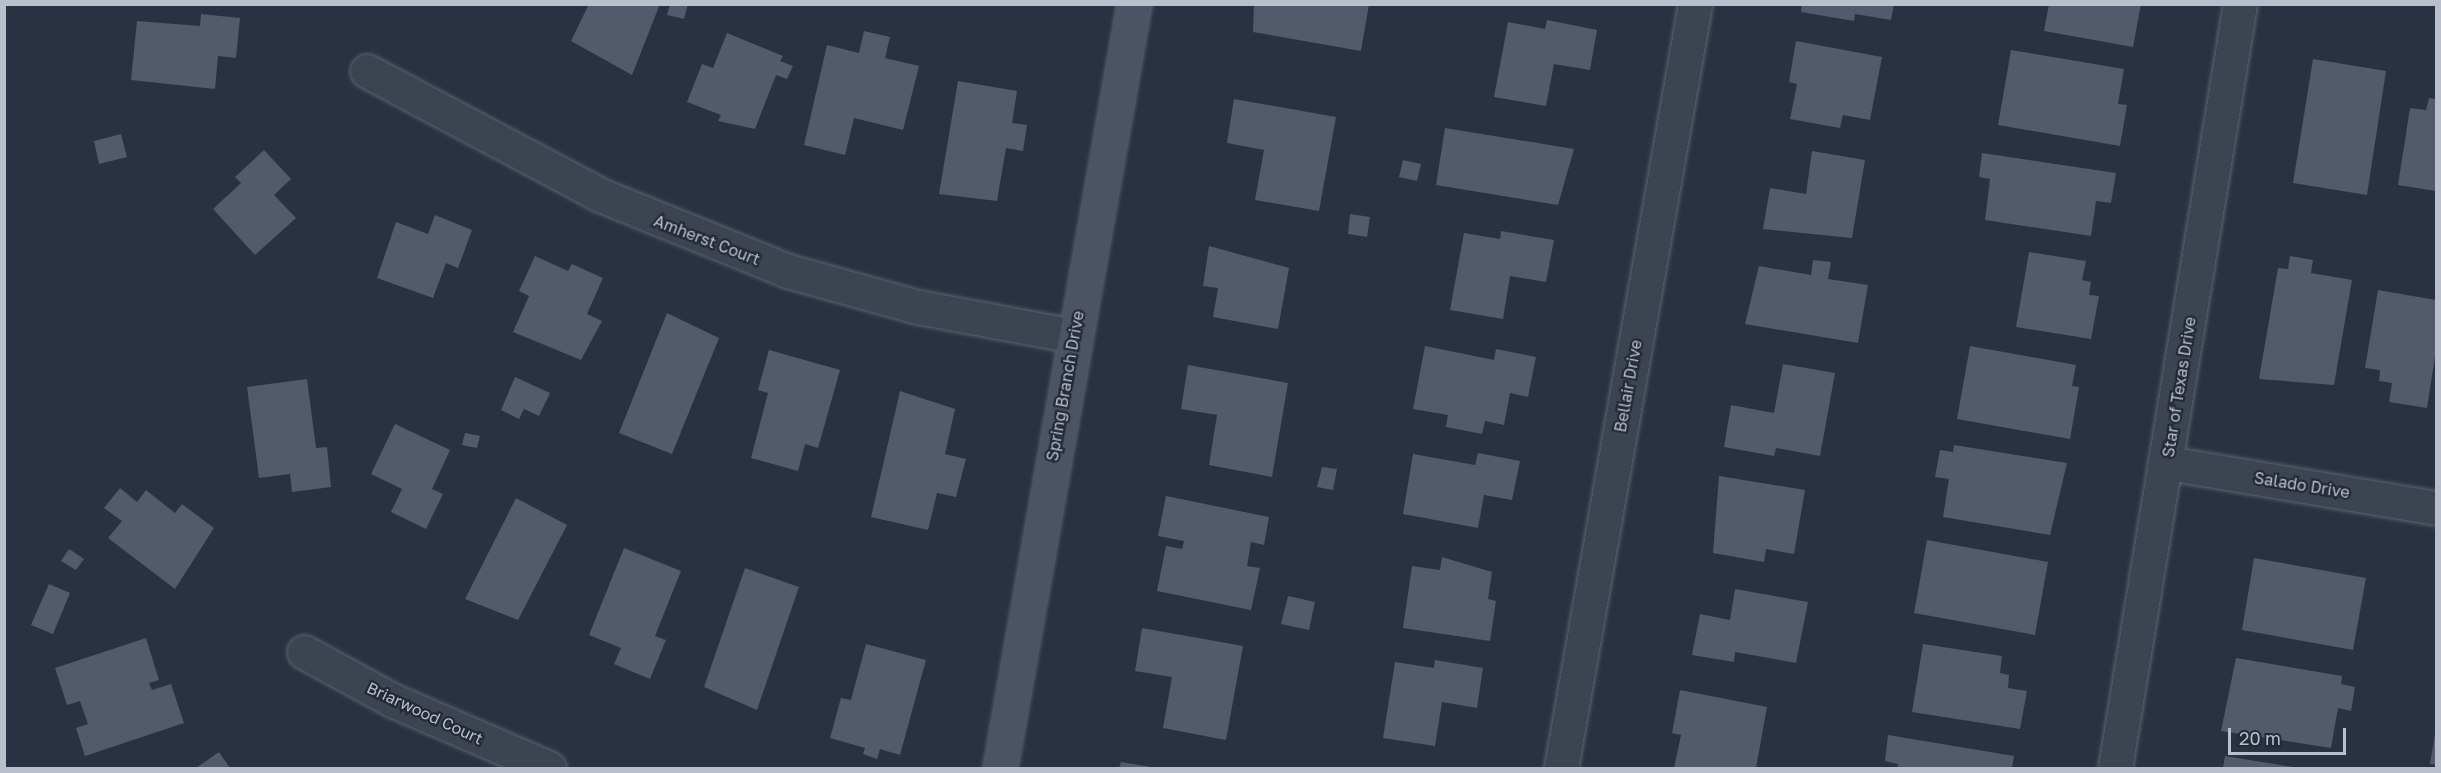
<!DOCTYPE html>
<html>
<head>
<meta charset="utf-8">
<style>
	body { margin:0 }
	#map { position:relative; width:2441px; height:773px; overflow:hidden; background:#293242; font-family:"Golos Text",sans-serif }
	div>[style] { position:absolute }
	.building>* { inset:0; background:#525a6c }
	.roads { filter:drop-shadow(0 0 2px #5b626f) drop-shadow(0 0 2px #5b626f) }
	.street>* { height:33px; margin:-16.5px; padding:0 16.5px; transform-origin:16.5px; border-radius:16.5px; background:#3d4451 }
	.secondary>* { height:33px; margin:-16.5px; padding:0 16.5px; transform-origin:16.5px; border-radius:16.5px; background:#4b5364 }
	span { translate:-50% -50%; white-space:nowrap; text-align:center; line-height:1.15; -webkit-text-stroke:4.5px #222937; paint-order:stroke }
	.street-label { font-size:16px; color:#bac0cb }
	.frame { position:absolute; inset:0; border:6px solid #bac0cb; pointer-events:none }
	.scale { position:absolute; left:2228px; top:728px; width:118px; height:27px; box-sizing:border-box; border:3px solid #bac0cb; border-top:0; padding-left:8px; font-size:18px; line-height:21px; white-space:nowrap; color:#bac0cb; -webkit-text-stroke:4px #222937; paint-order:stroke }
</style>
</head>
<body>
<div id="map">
	<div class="building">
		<div style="clip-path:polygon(589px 4px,660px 4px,632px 75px,571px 41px)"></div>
		<div style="clip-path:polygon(670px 4px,688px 4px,684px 19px,667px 15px)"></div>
		<div style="clip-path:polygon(1254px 4px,1369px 4px,1361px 51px,1253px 32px)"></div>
		<div style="clip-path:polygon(1802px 4px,1894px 4px,1891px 20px,1855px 14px,1854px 21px,1801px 12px)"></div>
		<div style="clip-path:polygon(2049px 4px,2141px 4px,2133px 47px,2044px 31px)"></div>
		<div style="clip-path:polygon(201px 14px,240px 18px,236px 58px,218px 56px,215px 89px,131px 80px,137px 21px,200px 26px)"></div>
		<div style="clip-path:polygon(1547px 20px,1597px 30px,1590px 70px,1554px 64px,1546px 106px,1494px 97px,1508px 22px,1545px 29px)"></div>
		<div style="clip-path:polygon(864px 31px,890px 37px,885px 58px,919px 66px,903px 130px,854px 118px,845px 155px,804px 145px,827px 45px,859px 53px)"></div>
		<div style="clip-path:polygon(727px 33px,783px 56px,780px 61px,793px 66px,787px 79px,776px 75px,755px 129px,718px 121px,721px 115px,687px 102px,702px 64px,713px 68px)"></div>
		<div style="clip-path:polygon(1796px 41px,1882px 57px,1870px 120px,1843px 115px,1840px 128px,1790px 119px,1797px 84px,1789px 82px)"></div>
		<div style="clip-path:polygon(2011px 50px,2124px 69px,2118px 104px,2127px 105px,2120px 146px,1998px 125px)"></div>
		<div style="clip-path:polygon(2313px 59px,2386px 71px,2367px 195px,2293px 183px)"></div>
		<div style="clip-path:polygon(958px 81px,1017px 91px,1012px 123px,1027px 125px,1023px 151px,1006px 148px,997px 201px,939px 194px)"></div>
		<div style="clip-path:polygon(2429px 98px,2436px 99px,2436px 191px,2398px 185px,2410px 108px,2426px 110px)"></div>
		<div style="clip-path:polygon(1234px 99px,1336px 117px,1319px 211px,1255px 200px,1264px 150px,1227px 143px)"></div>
		<div style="clip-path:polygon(1445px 128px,1574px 149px,1558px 205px,1436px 185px)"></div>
		<div style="clip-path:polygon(121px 134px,127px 157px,99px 164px,94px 141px)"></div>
		<div style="clip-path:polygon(264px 150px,291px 179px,274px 195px,296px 218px,255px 255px,213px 209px,241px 183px,235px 177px)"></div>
		<div style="clip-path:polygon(1812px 151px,1865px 160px,1852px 238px,1763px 229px,1770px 188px,1806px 194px)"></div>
		<div style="clip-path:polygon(1982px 153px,2116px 173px,2111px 203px,2096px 201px,2091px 236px,1985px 220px,1990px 179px,1979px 177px)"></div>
		<div style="clip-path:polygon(1403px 160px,1421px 164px,1417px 181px,1399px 177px)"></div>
		<div style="clip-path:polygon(1350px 214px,1370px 217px,1367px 237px,1348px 234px)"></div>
		<div style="clip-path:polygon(435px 215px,472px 230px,458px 268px,446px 263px,433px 298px,377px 278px,396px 222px,428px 234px)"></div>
		<div style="clip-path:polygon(1501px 231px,1554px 240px,1546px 282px,1510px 276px,1503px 319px,1450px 310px,1464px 233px,1500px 239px)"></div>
		<div style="clip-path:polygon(1209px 246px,1289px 268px,1278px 329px,1213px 317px,1218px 288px,1203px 286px)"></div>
		<div style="clip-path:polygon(2029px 252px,2086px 261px,2082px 280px,2091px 282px,2089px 295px,2099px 296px,2091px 339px,2016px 327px)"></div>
		<div style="clip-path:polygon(535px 256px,568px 271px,572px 264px,603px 278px,587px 314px,602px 321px,581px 360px,513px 332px,529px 296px,519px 291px)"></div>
		<div style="clip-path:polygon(2290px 256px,2313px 260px,2311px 273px,2352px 280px,2334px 385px,2259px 379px,2278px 268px,2288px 269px)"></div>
		<div style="clip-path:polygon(1813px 260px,1831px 262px,1828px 279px,1868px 285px,1858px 343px,1745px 324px,1759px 266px,1811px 275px)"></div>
		<div style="clip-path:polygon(2378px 290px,2436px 300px,2436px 350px,2427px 408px,2389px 402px,2392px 383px,2379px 381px,2380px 370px,2365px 368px)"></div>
		<div style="clip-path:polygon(667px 313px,719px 338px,672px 454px,619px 433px)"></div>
		<div style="clip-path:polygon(1425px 346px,1494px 360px,1496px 349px,1536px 357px,1528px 397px,1510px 393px,1504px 425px,1485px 421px,1482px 434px,1446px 427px,1448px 415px,1413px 409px)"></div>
		<div style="clip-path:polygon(1970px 346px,2076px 365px,2072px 386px,2079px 387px,2070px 439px,1957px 419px)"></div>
		<div style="clip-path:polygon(769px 350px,840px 370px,818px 448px,805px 444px,798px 471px,751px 458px,768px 393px,758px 390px)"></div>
		<div style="clip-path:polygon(1783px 364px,1835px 373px,1820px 456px,1776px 448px,1774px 456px,1724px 447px,1731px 405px,1774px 413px)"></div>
		<div style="clip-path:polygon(1188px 365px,1288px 383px,1272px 477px,1209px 465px,1217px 415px,1181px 409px)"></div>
		<div style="clip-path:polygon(515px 377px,550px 393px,539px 416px,524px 409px,519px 419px,501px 410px)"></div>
		<div style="clip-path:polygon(307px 379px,316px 448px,327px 447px,331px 487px,292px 492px,290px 474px,259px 478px,247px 387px)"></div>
		<div style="clip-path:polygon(900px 391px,955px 409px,945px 454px,966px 459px,956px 497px,937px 493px,928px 530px,871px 517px)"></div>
		<div style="clip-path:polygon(395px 424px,450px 450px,432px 489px,443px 494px,426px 529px,391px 512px,402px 489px,371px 474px)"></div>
		<div style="clip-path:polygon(465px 433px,480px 436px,477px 448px,462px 445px)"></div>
		<div style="clip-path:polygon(1954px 445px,2067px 463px,2050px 535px,1943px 517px,1949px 479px,1935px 477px,1940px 450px,1953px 452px)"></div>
		<div style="clip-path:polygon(1478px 453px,1520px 461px,1512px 500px,1484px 495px,1478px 528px,1403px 514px,1413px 454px,1475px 465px)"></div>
		<div style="clip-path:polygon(1322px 467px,1337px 469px,1333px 490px,1317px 487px)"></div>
		<div style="clip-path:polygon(1719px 476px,1805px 490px,1794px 554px,1766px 549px,1764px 562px,1713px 553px)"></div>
		<div style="clip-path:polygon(120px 488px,137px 502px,146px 490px,175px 513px,182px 504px,214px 528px,175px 589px,108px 538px,122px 521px,104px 508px)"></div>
		<div style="clip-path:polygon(1166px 496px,1269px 517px,1264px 545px,1251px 542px,1247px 566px,1260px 568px,1251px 610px,1157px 591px,1166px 546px,1182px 549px,1184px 541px,1158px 536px)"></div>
		<div style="clip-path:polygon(516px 498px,567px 525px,518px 620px,465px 599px)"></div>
		<div style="clip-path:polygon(1927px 540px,2048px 562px,2035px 635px,1914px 613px)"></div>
		<div style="clip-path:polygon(624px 548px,681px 571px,655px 636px,666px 640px,650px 679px,614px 664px,621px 648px,589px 635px)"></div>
		<div style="clip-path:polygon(69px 549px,84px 559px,76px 570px,61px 561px)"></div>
		<div style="clip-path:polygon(1442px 557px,1492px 572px,1488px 599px,1496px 601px,1490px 641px,1403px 628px,1412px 566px,1440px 570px)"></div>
		<div style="clip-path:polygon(2254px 558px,2366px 578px,2353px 650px,2242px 630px)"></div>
		<div style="clip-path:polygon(745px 568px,799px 587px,757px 710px,704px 687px)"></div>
		<div style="clip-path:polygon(49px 584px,70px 593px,53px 634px,31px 625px)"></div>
		<div style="clip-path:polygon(1735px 589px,1808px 602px,1796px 663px,1735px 652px,1734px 662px,1692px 655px,1700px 614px,1730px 620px)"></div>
		<div style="clip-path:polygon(1288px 596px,1315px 602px,1309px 630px,1281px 624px)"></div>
		<div style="clip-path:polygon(1142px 628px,1243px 646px,1226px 740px,1163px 728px,1172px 677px,1135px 671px)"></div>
		<div style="clip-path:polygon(146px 638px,159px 680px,149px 683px,152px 690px,171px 684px,184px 723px,85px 756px,76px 728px,88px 724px,80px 701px,67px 705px,55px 668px)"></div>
		<div style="clip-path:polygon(866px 644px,926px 660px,900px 755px,880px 749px,877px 759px,863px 754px,865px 748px,830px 738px,841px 698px,851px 700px)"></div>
		<div style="clip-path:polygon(1923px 644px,2002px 656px,2000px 673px,2009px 675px,2008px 688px,2027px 691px,2020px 729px,1912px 712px)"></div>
		<div style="clip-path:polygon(2236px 658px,2342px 676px,2341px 684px,2355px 687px,2351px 711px,2338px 708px,2331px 748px,2221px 731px)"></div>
		<div style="clip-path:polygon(1435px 660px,1483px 668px,1477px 708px,1442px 702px,1435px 746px,1383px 738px,1395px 662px,1434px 668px)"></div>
		<div style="clip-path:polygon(1680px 690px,1767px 707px,1756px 768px,1674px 768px,1681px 735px,1672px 733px)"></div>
		<div style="clip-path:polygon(2435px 734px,2436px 734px,2436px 765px,2430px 764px)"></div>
		<div style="clip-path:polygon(1888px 735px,2014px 756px,2012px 768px,1897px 768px,1898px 764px,1885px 761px)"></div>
		<div style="clip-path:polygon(219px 752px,230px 768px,196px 768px)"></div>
		<div style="clip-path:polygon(2225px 756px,2293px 767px,2293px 768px,2223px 768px)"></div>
		<div style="clip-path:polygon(1121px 762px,1151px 767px,1151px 768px,1119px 768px)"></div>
	</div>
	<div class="roads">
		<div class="street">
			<div style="left:367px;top:71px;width:264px;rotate:28deg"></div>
			<div style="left:600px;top:195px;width:203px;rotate:22deg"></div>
			<div style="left:788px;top:271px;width:135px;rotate:15.5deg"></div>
			<div style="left:918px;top:307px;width:159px;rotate:10.5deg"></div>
			<div style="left:2167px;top:463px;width:273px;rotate:9.5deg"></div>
			<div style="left:304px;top:652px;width:102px;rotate:28.6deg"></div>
			<div style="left:394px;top:701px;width:169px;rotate:23.4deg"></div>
			<div style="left:1561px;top:768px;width:776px;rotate:-80.05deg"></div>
			<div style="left:2115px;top:768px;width:774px;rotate:-80.71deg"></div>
		</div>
		<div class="secondary">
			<div style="left:1000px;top:768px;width:776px;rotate:-80.05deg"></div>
		</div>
	</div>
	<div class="street-label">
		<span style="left:707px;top:240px;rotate:21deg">Amherst Court</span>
		<span style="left:1065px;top:386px;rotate:-80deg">Spring Branch Drive</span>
		<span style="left:1628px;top:386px;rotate:-80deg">Bellair Drive</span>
		<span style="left:2179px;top:387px;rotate:-81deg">Star of Texas Drive</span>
		<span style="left:2302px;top:485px;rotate:9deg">Salado Drive</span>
		<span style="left:425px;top:713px;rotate:25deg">Briarwood Court</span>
	</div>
	<div class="frame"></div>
	<div class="scale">20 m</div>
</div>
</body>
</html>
